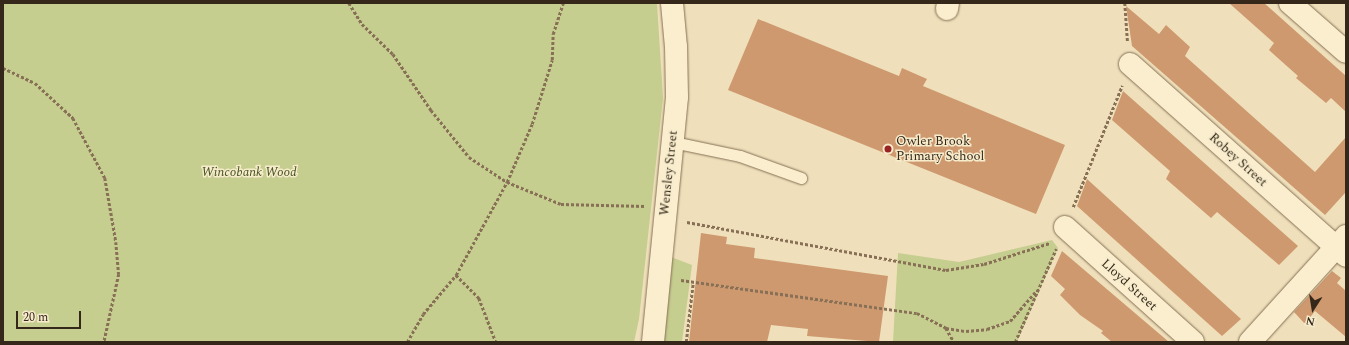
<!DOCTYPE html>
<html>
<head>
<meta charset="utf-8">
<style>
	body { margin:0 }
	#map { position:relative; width:1349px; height:345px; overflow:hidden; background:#efe0bb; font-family:Spectral,serif }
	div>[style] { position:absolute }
	.green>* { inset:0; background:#c5cd8f }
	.building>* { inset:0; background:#cf996f }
	.path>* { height:2.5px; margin-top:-1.25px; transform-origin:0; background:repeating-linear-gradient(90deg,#877055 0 3px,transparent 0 5px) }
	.roads { filter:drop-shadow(0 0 1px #877055) drop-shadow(0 0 1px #877055) }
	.service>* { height:11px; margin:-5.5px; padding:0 5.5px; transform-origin:5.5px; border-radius:5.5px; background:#faeece }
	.minor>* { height:22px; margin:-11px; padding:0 11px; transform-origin:11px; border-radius:11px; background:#faeece }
	.dots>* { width:11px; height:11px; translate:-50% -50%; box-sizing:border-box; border:2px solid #f6ebcb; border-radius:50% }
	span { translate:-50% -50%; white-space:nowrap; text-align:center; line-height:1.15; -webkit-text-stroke:3px #f6ebcb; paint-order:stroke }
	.poi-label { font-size:13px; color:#35281a }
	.left { translate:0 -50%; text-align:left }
	.street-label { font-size:13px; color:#35281a }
	.park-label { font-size:13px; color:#455220; font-style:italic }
	.frame { position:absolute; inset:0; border:4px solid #35281a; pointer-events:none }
	.north { position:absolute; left:1293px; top:289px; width:40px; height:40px; -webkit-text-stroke:3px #f6ebcb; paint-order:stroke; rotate:192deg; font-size:11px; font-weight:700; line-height:16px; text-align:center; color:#35281a }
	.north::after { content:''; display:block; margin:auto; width:14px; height:18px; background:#35281a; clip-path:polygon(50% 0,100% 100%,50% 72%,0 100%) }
	.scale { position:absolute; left:16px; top:311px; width:65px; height:18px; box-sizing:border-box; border:2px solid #35281a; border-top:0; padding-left:5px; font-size:12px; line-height:14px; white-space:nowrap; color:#35281a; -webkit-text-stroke:3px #f6ebcb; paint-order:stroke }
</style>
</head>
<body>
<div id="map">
	<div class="green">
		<div style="clip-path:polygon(3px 3px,657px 3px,663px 98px,639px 319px,634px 342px,3px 342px)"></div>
		<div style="clip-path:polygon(1052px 240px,1058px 248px,1017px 342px,893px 342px,898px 253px,959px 262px)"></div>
		<div style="clip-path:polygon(671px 257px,692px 265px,682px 342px,662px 342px)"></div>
	</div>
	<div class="building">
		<div style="clip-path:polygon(1229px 3px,1264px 3px,1346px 76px,1346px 112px,1331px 98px,1326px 103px,1296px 78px,1298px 76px,1269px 50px,1274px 43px)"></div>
		<div style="clip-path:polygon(1126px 6px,1159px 34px,1166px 25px,1190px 47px,1185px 56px,1315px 172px,1346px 137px,1346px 192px,1325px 215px,1132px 46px)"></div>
		<div style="clip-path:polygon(758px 19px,899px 76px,902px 68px,927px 79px,923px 86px,1065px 145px,1036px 214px,728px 90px)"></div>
		<div style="clip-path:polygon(1123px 91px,1298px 246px,1279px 265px,1217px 212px,1211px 218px,1166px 179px,1170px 171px,1112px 120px)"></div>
		<div style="clip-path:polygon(1087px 179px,1241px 319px,1222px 336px,1077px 206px)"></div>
		<div style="clip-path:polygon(701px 233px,727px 237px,726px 244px,755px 248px,754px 258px,888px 276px,879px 342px,807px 336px,808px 329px,771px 325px,767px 342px,689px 342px)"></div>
		<div style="clip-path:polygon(1062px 251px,1169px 342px,1112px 342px,1101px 333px,1103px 331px,1080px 315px,1060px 295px,1065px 289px,1051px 276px)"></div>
		<div style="clip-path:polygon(1332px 271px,1341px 278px,1337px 283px,1346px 291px,1346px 337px,1315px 311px,1305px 324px,1294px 312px)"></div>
	</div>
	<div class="path">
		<div style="left:349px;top:3px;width:25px;rotate:58deg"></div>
		<div style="left:362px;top:24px;width:43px;rotate:44.1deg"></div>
		<div style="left:393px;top:54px;width:68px;rotate:55.8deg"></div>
		<div style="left:431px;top:110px;width:60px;rotate:51deg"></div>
		<div style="left:469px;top:157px;width:45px;rotate:33.3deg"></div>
		<div style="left:507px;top:182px;width:58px;rotate:22.2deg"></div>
		<div style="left:561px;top:204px;width:84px;rotate:1.4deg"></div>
		<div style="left:1125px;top:3px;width:39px;rotate:86deg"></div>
		<div style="left:3px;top:68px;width:35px;rotate:25deg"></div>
		<div style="left:35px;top:83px;width:52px;rotate:42.6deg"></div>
		<div style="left:73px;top:118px;width:68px;rotate:61.9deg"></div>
		<div style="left:105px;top:178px;width:65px;rotate:80.2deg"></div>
		<div style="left:116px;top:242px;width:32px;rotate:85deg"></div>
		<div style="left:119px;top:274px;width:70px;rotate:102.4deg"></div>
		<div style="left:1073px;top:207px;width:131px;rotate:-68deg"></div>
		<div style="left:687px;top:222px;width:263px;rotate:10.5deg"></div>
		<div style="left:946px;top:270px;width:38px;rotate:-9deg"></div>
		<div style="left:984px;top:264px;width:69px;rotate:-17.7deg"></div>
		<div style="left:456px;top:275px;width:33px;rotate:45deg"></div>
		<div style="left:479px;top:298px;width:47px;rotate:68.9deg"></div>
		<div style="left:681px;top:280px;width:238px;rotate:8deg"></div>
		<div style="left:917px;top:313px;width:33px;rotate:27deg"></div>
		<div style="left:946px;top:328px;width:16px;rotate:60deg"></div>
		<div style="left:946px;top:328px;width:20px;rotate:9deg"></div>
		<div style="left:966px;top:331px;width:21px;rotate:-5deg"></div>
		<div style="left:987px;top:329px;width:24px;rotate:-19deg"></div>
		<div style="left:1010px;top:321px;width:41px;rotate:-48.9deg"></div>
		<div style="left:407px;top:342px;width:32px;rotate:-60deg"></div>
		<div style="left:423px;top:314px;width:51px;rotate:-49.8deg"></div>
		<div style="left:456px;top:275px;width:106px;rotate:-61.3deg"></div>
		<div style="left:507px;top:182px;width:63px;rotate:-66.7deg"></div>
		<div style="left:532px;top:124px;width:67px;rotate:-72.6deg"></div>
		<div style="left:552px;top:60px;width:26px;rotate:-88deg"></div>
		<div style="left:553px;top:34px;width:33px;rotate:-72deg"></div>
		<div style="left:686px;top:342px;width:59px;rotate:-83.2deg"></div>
		<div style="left:1015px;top:342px;width:102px;rotate:-66.2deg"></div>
	</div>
	<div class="roads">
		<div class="service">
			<div style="left:673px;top:142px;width:68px;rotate:11.8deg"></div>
			<div style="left:740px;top:156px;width:65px;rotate:19.8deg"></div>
		</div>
		<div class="minor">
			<div style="left:1290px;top:3px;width:74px;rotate:41.2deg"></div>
			<div style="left:947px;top:9px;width:6px;rotate:-81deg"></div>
			<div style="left:1130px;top:64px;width:289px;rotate:41.6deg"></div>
			<div style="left:1065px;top:227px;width:172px;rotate:41.9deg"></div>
			<div style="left:653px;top:342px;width:246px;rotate:-84.4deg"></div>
			<div style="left:677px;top:97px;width:50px;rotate:-91.1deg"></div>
			<div style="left:676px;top:47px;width:44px;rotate:-95.2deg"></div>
			<div style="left:1250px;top:342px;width:143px;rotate:-47.8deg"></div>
		</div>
	</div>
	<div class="dots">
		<div style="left:888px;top:149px;background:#982322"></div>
	</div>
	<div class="poi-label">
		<span class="left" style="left:896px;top:149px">Owler Brook<br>Primary School</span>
	</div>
	<div class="street-label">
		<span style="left:1238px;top:160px;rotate:42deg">Robey Street</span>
		<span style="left:669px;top:173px;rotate:-84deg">Wensley Street</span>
		<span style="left:1129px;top:285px;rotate:42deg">Lloyd Street</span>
	</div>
	<div class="park-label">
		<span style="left:249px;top:172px">Wincobank Wood</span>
	</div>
	<div class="frame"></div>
	<div class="north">N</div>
	<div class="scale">20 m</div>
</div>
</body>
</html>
